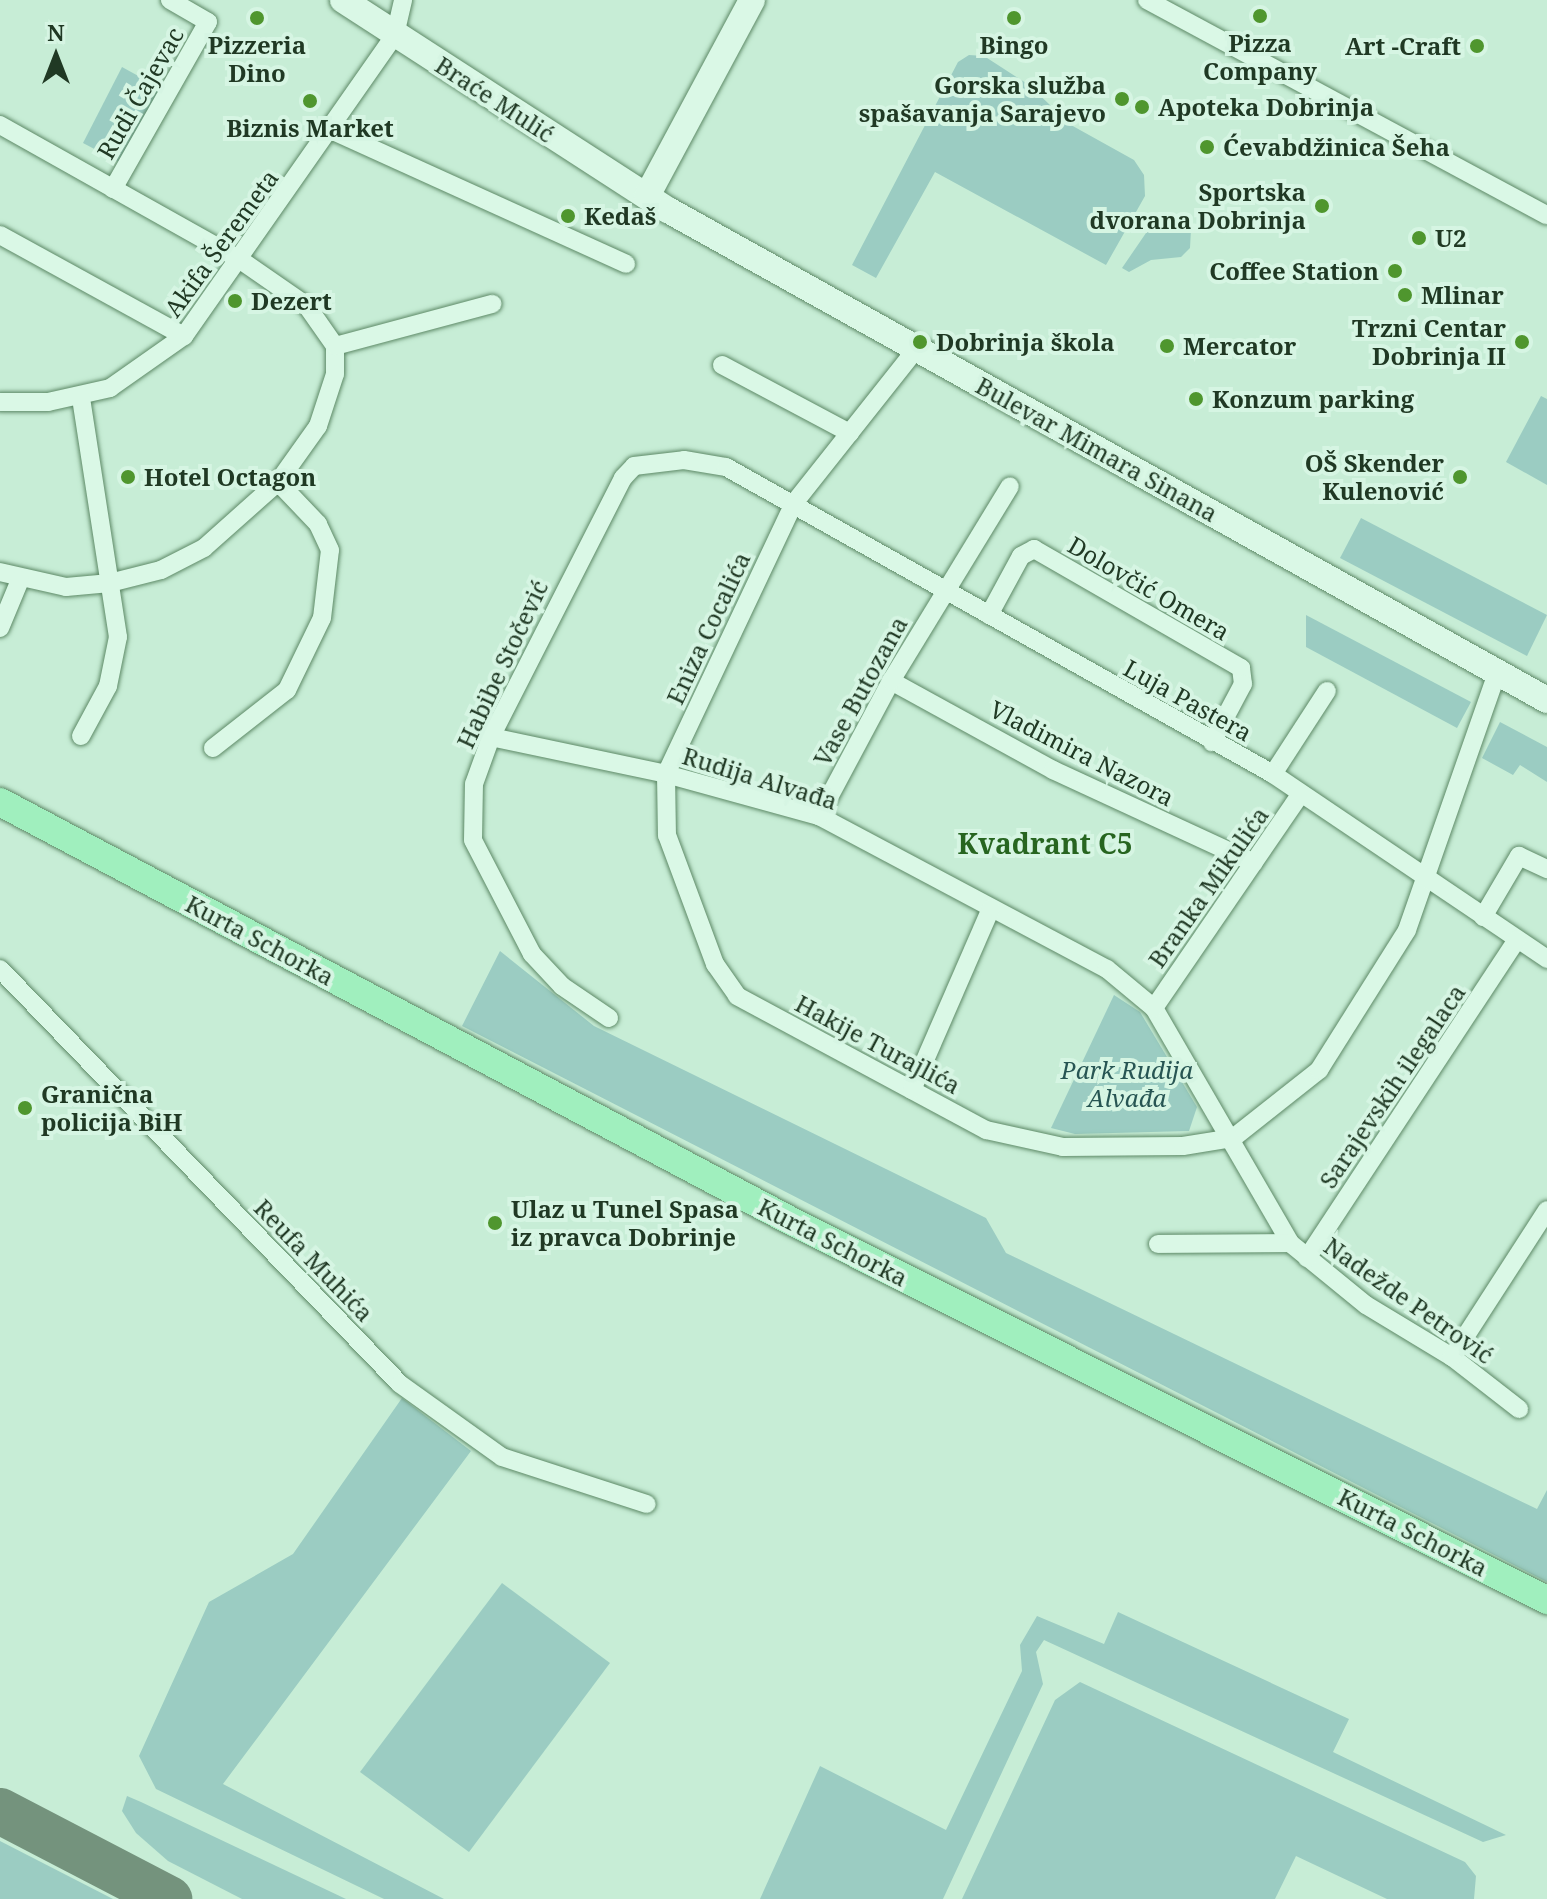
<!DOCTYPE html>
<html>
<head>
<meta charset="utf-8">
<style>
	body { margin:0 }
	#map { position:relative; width:1547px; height:1899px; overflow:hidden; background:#c7edd6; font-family:"Noto Serif",serif }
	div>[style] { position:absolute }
	.green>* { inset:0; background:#9bccc2 }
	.taxiway>* { height:46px; margin:-23px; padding:0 23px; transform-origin:23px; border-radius:23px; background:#74937d }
	.roads { filter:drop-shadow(0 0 2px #5d8966) drop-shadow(0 0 2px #5d8966) }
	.street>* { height:18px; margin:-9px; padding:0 9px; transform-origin:9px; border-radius:9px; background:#daf8e6 }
	.secondary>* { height:26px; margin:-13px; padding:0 13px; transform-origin:13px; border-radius:13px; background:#daf8e6 }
	.primary>* { height:28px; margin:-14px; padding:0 14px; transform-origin:14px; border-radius:14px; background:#a0efbe }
	.dots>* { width:22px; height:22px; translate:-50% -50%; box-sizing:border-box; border:4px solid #d6f5e3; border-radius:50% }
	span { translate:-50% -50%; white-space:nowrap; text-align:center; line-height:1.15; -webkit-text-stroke:8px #d6f5e3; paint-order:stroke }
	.poi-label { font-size:24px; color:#203924; font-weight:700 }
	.right { translate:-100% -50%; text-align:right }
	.left { translate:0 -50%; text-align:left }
	.street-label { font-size:24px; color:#203924 }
	.park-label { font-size:24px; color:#275553; font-style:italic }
	.quarter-label { font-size:28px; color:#276520; font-weight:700 }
	.north { position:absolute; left:16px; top:16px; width:80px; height:80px; -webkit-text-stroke:6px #d6f5e3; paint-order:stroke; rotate:0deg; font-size:22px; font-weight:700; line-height:32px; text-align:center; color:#203924 }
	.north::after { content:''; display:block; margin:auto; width:28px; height:36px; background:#203924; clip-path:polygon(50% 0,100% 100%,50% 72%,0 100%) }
</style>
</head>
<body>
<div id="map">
	<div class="green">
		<div style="clip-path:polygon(969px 55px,984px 56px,1029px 85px,1071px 125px,1134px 160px,1144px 175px,1145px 196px,1106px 265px,935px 172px,876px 278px,852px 265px,958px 62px)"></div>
		<div style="clip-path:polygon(122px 67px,162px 89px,119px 162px,83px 143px)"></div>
		<div style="clip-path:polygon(1173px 218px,1191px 229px,1190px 248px,1181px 257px,1151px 260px,1129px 272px,1122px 268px,1146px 233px)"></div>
		<div style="clip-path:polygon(1541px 396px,1547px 399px,1547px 485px,1506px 462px)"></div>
		<div style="clip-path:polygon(1361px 518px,1547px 615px,1527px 656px,1340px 558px)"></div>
		<div style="clip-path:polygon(1306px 615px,1471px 702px,1457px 728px,1306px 647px)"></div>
		<div style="clip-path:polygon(1500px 722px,1547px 747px,1547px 782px,1520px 765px,1513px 775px,1482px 758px)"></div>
		<div style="clip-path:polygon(500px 951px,594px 1026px,986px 1218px,1006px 1253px,1537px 1509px,1547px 1490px,1547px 1582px,462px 1026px)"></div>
		<div style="clip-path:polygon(1114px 995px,1140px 1012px,1197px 1107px,1189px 1131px,1075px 1134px,1051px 1128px)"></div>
		<div style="clip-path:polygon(402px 1398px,471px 1451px,223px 1784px,444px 1899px,384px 1899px,156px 1789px,139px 1756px,209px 1602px,293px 1554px)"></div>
		<div style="clip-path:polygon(502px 1583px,610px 1663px,469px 1852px,360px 1772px)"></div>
		<div style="clip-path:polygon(1118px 1612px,1349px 1719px,1333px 1752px,1506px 1835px,1483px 1842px,1044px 1640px,1036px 1652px,1043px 1684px,943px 1899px,760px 1899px,820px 1766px,946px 1830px,1022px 1671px,1020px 1645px,1037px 1616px,1104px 1644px)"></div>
		<div style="clip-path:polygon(1080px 1682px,1465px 1862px,1476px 1876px,1474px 1899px,1387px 1899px,1296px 1856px,1275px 1899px,962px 1899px,1055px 1700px)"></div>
		<div style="clip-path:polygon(127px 1796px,141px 1802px,346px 1899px,242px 1899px,168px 1861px,136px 1833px,122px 1811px)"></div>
		<div style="clip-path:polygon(0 1841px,113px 1899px,0 1899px)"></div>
	</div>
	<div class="taxiway">
		<div style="left:0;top:1811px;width:191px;rotate:27.5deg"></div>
	</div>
	<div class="roads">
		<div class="street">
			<div style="left:1147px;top:0;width:454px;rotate:28.3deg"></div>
			<div style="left:0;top:125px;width:274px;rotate:29.3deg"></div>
			<div style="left:239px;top:259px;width:83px;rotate:34.7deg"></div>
			<div style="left:307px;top:306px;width:49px;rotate:55deg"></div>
			<div style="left:335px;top:346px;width:28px;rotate:90deg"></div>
			<div style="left:335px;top:374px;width:55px;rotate:108.1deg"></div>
			<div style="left:318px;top:426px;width:69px;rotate:125.5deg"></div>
			<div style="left:278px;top:482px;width:99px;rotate:138.3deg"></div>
			<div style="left:204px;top:548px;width:48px;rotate:152.9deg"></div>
			<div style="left:161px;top:570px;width:53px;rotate:165.7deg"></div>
			<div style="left:110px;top:583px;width:44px;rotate:174.8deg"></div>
			<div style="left:66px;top:587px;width:68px;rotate:-167.2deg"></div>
			<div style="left:331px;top:130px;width:324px;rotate:24.4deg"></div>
			<div style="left:113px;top:189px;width:192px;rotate:-60.4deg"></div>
			<div style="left:208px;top:22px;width:44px;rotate:-149.9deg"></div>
			<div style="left:0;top:235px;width:210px;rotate:28.8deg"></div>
			<div style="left:335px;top:346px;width:163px;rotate:-15deg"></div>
			<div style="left:917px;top:348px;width:198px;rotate:128.4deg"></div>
			<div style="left:794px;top:503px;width:300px;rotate:115.3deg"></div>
			<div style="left:666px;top:774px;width:61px;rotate:89.1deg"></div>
			<div style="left:667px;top:835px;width:138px;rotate:69.6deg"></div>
			<div style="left:715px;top:964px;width:39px;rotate:55deg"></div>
			<div style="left:737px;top:996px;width:283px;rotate:28.3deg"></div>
			<div style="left:986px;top:1130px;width:79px;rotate:12.4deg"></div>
			<div style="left:1063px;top:1147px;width:120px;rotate:-0.5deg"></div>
			<div style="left:1183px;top:1146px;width:51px;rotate:-9.1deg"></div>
			<div style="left:1233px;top:1138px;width:110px;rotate:-38.3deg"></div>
			<div style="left:1319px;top:1070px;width:165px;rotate:-57.8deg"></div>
			<div style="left:1407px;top:930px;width:272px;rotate:-70.7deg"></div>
			<div style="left:722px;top:365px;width:145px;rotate:28deg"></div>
			<div style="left:0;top:402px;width:48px"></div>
			<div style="left:48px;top:402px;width:64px;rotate:-12.7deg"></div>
			<div style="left:110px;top:388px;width:90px;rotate:-35.1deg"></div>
			<div style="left:184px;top:336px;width:368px;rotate:-55deg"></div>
			<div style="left:395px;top:35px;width:36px;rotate:-77deg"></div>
			<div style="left:989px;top:615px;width:67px;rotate:-61.5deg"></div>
			<div style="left:1021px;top:556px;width:15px;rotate:-28deg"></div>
			<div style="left:1034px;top:549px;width:239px;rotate:29.9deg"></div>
			<div style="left:1241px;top:668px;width:16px;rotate:83deg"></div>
			<div style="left:1243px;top:684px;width:66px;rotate:118.1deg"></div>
			<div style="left:0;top:628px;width:52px;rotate:-67.4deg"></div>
			<div style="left:891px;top:681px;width:185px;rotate:28.8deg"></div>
			<div style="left:1053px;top:770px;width:221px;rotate:24.8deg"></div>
			<div style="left:81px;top:736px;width:57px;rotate:-61.6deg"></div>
			<div style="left:108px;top:686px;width:50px;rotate:-78.5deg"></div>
			<div style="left:118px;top:637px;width:243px;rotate:-98.8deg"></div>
			<div style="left:491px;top:737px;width:179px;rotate:11.9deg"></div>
			<div style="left:666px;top:774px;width:159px;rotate:15.4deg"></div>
			<div style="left:819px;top:816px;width:326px;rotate:28deg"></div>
			<div style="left:1107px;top:969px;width:61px;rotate:39.7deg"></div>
			<div style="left:1154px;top:1008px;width:272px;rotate:59.9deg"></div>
			<div style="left:1290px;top:1243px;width:98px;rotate:39.2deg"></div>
			<div style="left:1366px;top:1305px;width:100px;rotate:31.2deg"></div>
			<div style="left:1452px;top:1357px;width:85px;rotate:37.8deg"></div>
			<div style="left:213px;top:748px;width:94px;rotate:-38.1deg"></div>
			<div style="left:287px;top:690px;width:80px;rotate:-64.1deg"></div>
			<div style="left:322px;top:618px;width:68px;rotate:-83.3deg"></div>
			<div style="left:330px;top:550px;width:29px;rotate:-115deg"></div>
			<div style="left:318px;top:524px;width:58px;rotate:-133.6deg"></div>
			<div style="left:1273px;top:774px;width:99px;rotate:-57deg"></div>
			<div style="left:819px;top:816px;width:153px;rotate:-61.9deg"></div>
			<div style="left:891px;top:681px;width:228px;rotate:-58.6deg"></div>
			<div style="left:1483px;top:917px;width:71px;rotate:-59.5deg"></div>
			<div style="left:1519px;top:856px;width:31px;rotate:25deg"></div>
			<div style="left:0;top:969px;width:576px;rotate:46.05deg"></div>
			<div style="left:400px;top:1384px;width:125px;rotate:35.6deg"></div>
			<div style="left:502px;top:1457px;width:152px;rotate:18deg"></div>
			<div style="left:1154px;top:1008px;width:260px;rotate:-55.6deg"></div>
			<div style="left:609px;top:1018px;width:57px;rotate:-145.8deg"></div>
			<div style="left:562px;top:986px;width:44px;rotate:-133.2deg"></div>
			<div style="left:532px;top:954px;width:128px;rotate:-117.4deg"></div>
			<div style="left:473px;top:840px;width:56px;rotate:-89deg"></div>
			<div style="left:474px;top:784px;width:50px;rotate:-70.1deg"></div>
			<div style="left:491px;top:737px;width:291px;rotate:-63deg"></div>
			<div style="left:623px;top:478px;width:16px;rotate:-47deg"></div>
			<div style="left:634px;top:466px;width:50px;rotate:-6.8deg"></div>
			<div style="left:684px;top:460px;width:43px;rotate:9.5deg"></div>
			<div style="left:726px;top:467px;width:627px;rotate:29.3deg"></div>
			<div style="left:1273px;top:774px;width:331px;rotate:34deg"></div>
			<div style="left:912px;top:1090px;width:198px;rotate:-66.5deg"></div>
			<div style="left:1158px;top:1244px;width:132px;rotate:-0.4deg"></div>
			<div style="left:1307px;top:1258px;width:381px;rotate:-56.6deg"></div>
			<div style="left:1452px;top:1357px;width:175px;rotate:-57.1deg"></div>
		</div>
		<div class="secondary">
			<div style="left:343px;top:0;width:387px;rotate:32.9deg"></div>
			<div style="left:668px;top:210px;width:1006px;rotate:29.14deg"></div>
			<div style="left:647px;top:196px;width:222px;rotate:-61.8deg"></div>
		</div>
		<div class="primary">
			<div style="left:0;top:802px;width:895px;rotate:27.91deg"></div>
			<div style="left:791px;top:1221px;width:846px;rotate:26.63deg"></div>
		</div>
	</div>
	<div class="dots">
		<div style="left:1260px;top:16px;background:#4f962e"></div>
		<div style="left:257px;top:18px;background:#4f962e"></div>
		<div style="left:1014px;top:18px;background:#4f962e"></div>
		<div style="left:1477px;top:46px;background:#4f962e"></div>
		<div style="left:1122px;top:99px;background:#4f962e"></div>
		<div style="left:310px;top:101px;background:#4f962e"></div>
		<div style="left:1142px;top:107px;background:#4f962e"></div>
		<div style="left:1207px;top:147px;background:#4f962e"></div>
		<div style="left:1322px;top:206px;background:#4f962e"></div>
		<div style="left:568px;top:216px;background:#4f962e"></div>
		<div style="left:1419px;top:238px;background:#4f962e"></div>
		<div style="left:1395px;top:271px;background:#4f962e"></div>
		<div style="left:1405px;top:295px;background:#4f962e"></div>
		<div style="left:235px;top:301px;background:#4f962e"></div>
		<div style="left:920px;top:342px;background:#4f962e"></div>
		<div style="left:1522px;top:342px;background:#4f962e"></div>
		<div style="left:1167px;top:346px;background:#4f962e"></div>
		<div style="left:1196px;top:399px;background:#4f962e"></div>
		<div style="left:128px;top:477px;background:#4f962e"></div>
		<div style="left:1460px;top:477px;background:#4f962e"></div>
		<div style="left:25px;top:1108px;background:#4f962e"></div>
		<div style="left:495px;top:1223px;background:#4f962e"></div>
	</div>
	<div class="poi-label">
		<span style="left:1260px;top:57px">Pizza<br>Company</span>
		<span style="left:257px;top:59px">Pizzeria<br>Dino</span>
		<span style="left:1014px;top:45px">Bingo</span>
		<span class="right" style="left:1461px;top:46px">Art -Craft</span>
		<span class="right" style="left:1106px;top:99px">Gorska služba<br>spašavanja Sarajevo</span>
		<span class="left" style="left:1158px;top:107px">Apoteka Dobrinja</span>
		<span style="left:310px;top:128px">Biznis Market</span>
		<span class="left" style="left:1223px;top:147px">Ćevabdžinica Šeha</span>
		<span class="right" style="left:1306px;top:206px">Sportska<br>dvorana Dobrinja</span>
		<span class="left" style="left:584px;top:216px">Kedaš</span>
		<span class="left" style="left:1435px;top:238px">U2</span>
		<span class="right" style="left:1379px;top:271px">Coffee Station</span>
		<span class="left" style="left:1421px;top:295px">Mlinar</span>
		<span class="left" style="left:251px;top:301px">Dezert</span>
		<span class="right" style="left:1506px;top:342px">Trzni Centar<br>Dobrinja II</span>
		<span class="left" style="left:936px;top:342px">Dobrinja škola</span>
		<span class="left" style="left:1183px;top:346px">Mercator</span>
		<span class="left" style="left:1212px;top:399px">Konzum parking</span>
		<span class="right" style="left:1444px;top:477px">OŠ Skender<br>Kulenović</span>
		<span class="left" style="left:144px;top:477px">Hotel Octagon</span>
		<span class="left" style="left:41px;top:1108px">Granična<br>policija BiH</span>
		<span class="left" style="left:511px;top:1223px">Ulaz u Tunel Spasa<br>iz pravca Dobrinje</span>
	</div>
	<div class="street-label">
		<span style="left:140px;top:93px;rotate:-60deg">Rudi Čajevac</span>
		<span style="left:495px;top:99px;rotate:33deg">Braće Mulić</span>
		<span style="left:221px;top:243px;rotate:-54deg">Akifa Šeremeta</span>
		<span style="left:1097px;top:449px;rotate:29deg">Bulevar Mimara Sinana</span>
		<span style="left:1149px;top:588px;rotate:30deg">Dolovčić Omera</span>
		<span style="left:708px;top:628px;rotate:-65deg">Eniza Cocalića</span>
		<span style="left:502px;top:664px;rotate:-65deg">Habibe Stočević</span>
		<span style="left:860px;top:691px;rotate:-61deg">Vase Butozana</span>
		<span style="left:1188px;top:700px;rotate:29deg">Luja Pastera</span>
		<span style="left:1082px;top:753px;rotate:27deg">Vladimira Nazora</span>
		<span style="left:760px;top:778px;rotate:17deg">Rudija Alvađa</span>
		<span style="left:1208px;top:887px;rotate:-55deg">Branka Mikulića</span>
		<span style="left:260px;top:940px;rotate:28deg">Kurta Schorka</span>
		<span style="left:878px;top:1044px;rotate:28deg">Hakije Turajlića</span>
		<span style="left:1392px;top:1086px;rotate:-56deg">Sarajevskih ilegalaca</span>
		<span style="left:833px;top:1242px;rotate:27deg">Kurta Schorka</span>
		<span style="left:314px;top:1260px;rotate:46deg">Reufa Muhića</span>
		<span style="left:1409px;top:1300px;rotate:35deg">Nadežde Petrović</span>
		<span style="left:1413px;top:1532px;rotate:27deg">Kurta Schorka</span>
	</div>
	<div class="park-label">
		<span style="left:1127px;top:1084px">Park Rudija<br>Alvađa</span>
	</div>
	<div class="quarter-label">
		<span style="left:1045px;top:843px">Kvadrant C5</span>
	</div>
	<div class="north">N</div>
</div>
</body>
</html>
